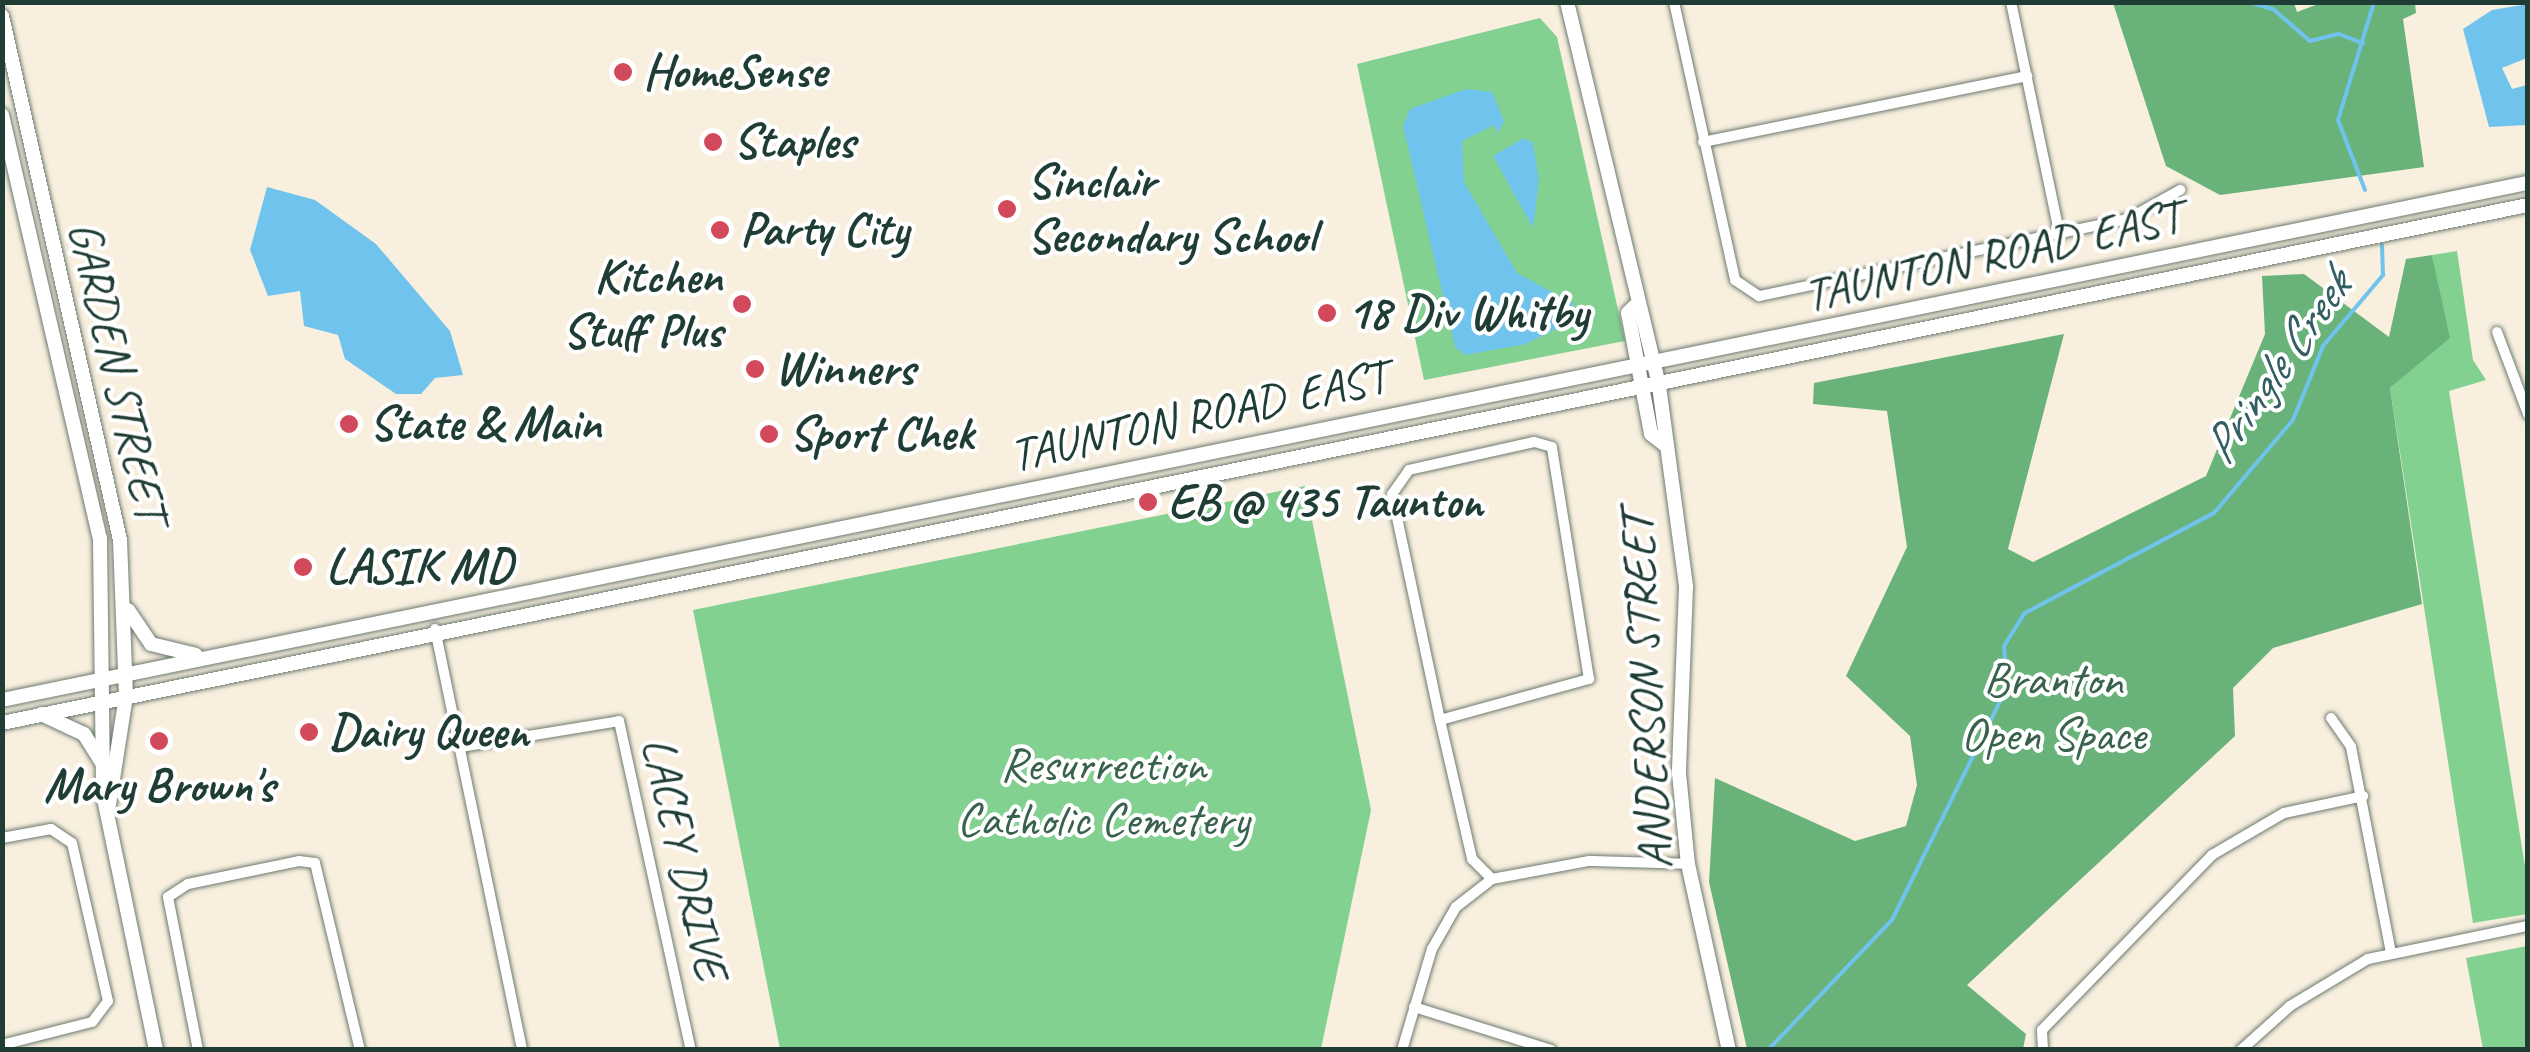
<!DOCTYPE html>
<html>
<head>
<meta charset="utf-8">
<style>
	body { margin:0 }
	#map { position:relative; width:2530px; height:1052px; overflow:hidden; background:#f8efde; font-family:Caveat,sans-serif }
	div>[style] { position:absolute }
	.green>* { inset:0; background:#82d190 }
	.forest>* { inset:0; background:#69b37a }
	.water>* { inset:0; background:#70c3ec }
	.stream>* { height:4px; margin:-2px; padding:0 2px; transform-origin:2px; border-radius:2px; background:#70c3ec }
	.roads { filter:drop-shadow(0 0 2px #6b7b70) drop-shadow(0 0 2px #6b7b70) }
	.street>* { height:10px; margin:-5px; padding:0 5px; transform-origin:5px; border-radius:5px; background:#fff }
	.secondary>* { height:14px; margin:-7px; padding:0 7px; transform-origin:7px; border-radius:7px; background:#fff }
	.dots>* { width:28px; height:28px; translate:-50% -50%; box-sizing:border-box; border:5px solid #fff; border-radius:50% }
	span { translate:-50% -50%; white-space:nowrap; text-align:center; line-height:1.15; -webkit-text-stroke:8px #fff; paint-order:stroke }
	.poi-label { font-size:48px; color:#1f3d34; font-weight:700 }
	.left { translate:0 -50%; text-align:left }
	.right { translate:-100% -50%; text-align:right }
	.street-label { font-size:48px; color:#1f3d34 }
	.park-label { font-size:48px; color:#38624b }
	.water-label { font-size:50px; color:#335e62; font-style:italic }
	.frame { position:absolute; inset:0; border:5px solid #1f3d34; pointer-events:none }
</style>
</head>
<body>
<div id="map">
	<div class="green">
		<div style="clip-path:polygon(1540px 18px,1557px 37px,1625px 341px,1424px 380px,1357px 64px)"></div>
		<div style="clip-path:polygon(2457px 251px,2473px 360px,2486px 380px,2449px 391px,2527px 879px,2527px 914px,2473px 923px,2390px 388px,2449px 338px,2432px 255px)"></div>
		<div style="clip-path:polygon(1305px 486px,1371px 810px,1321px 1049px,780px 1049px,693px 610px)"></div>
		<div style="clip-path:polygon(2527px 946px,2527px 1049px,2483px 1049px,2466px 958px)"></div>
	</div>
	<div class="forest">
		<div style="clip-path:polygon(2113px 3px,2294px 3px,2297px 12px,2321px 3px,2415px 3px,2416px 13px,2403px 19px,2424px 167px,2220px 195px,2166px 166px)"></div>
		<div style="clip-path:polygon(2432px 255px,2450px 338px,2390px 388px,2422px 604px,2273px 648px,2233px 688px,2235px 736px,1967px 985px,2026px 1034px,2023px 1049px,1747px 1049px,1709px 882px,1715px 778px,1855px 841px,1906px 826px,1917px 785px,1910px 736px,1846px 676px,1907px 547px,1887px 411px,1813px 404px,1814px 383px,2064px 334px,2008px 549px,2033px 562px,2206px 476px,2265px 334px,2262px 276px,2304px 274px,2389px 337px,2406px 259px)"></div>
	</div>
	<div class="water">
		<div style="clip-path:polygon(2528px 4px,2527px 58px,2502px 68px,2512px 89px,2527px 85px,2527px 125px,2489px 127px,2463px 29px,2492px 10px)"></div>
		<div style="clip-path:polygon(1466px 89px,1492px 92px,1504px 121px,1498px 133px,1494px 125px,1462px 141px,1464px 182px,1517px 273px,1574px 304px,1564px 325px,1526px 344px,1465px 355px,1455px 347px,1403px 126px,1410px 109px)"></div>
		<div style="clip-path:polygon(1524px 138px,1533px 143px,1539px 181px,1533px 228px,1493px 156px)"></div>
		<div style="clip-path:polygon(267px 187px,315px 200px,376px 244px,450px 331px,463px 375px,435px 378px,421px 394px,396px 394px,345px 359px,338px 335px,304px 326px,300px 291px,268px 296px,250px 250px)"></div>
	</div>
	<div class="stream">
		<div style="left:2248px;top:2px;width:26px;rotate:16deg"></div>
		<div style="left:2273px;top:9px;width:49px;rotate:40.9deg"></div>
		<div style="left:2310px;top:41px;width:30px;rotate:-14deg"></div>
		<div style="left:2339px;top:34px;width:26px;rotate:21deg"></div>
		<div style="left:2365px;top:190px;width:75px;rotate:-111.1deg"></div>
		<div style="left:2338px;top:120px;width:123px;rotate:-73deg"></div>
		<div style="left:1769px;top:1049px;width:178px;rotate:-46.4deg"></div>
		<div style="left:1892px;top:920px;width:260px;rotate:-63.7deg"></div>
		<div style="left:2007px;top:687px;width:41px;rotate:-94.2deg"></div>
		<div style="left:2004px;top:646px;width:39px;rotate:-58deg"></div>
		<div style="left:2025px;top:613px;width:214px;rotate:-27.9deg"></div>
		<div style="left:2214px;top:513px;width:122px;rotate:-49.7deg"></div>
		<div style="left:2293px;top:420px;width:80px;rotate:-67.9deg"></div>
		<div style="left:2323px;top:346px;width:93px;rotate:-49.8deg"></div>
		<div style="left:2383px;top:275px;width:30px;rotate:-92deg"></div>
	</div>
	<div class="roads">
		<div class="street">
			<div style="left:1674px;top:2px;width:285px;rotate:77.6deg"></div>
			<div style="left:1735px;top:280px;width:29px;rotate:34deg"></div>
			<div style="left:1759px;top:296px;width:377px;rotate:-11.8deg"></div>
			<div style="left:2128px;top:219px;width:60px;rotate:-29.1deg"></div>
			<div style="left:2011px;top:2px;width:239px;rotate:78.2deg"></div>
			<div style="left:1703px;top:142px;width:331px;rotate:-11.5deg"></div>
			<div style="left:2497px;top:332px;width:88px;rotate:69.3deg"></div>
			<div style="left:435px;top:629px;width:430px;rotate:78.3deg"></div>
			<div style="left:2331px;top:718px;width:35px;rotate:55deg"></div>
			<div style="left:2351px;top:747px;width:210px;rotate:79deg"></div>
			<div style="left:1440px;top:720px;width:155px;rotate:-15.4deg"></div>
			<div style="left:1589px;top:679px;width:235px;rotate:-99.1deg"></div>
			<div style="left:1552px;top:447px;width:19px;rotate:-164deg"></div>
			<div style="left:1534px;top:442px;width:128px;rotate:167.4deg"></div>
			<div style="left:1409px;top:470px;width:29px;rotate:125deg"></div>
			<div style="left:1392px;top:494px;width:231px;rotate:78deg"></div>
			<div style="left:1440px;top:720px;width:143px;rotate:77deg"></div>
			<div style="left:1472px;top:859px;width:28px;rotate:45deg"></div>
			<div style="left:461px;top:747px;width:160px;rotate:-9.3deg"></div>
			<div style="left:619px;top:721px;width:337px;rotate:77.7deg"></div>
			<div style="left:2px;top:838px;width:50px;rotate:-10.4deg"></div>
			<div style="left:51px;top:829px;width:25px;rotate:34deg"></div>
			<div style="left:72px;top:843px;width:162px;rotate:77.2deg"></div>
			<div style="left:108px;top:1001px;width:26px;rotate:127deg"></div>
			<div style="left:92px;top:1022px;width:93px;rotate:165.7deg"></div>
			<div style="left:1414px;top:1007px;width:144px;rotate:17.4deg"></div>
			<div style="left:198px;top:1050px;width:156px;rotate:-101.1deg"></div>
			<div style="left:168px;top:897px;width:24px;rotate:-33deg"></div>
			<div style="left:188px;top:884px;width:113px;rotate:-11.7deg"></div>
			<div style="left:299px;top:861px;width:16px;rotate:7deg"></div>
			<div style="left:315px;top:863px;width:192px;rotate:76.5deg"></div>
			<div style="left:1402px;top:1050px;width:105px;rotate:-73.5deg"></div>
			<div style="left:1432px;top:949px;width:48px;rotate:-60.3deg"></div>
			<div style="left:1456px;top:907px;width:46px;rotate:-37.9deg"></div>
			<div style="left:1492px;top:879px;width:99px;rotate:-10.5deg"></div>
			<div style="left:1589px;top:861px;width:99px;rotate:1.7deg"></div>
			<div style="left:2043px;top:1050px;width:20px;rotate:-93deg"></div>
			<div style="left:2042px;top:1030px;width:244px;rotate:-45.8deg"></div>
			<div style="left:2212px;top:855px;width:83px;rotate:-30.3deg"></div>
			<div style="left:2284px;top:813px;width:81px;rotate:-12.1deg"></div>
			<div style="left:2241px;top:1050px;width:66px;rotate:-41.9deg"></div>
			<div style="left:2290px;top:1006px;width:91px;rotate:-31.1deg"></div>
			<div style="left:2368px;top:959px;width:163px;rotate:-11.7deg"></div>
		</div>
		<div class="secondary">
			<div style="left:1567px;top:2px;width:395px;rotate:76.5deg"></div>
			<div style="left:1659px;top:386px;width:203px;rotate:82.3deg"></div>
			<div style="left:1686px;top:587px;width:186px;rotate:92.2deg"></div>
			<div style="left:1679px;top:773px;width:91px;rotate:84.4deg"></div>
			<div style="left:1688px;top:864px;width:190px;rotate:77.6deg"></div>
			<div style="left:2px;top:16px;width:537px;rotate:77.31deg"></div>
			<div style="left:120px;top:540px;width:156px;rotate:87.8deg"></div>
			<div style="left:126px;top:696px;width:110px;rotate:98.9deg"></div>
			<div style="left:2px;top:115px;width:434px;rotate:77deg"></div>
			<div style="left:100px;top:538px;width:256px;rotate:89.3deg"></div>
			<div style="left:103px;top:794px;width:261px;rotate:78.3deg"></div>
			<div style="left:1635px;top:306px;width:10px;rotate:135deg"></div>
			<div style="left:1628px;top:313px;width:123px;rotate:79.2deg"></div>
			<div style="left:1651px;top:434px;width:18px;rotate:38deg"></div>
			<div style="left:128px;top:610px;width:41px;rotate:55.9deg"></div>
			<div style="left:151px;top:644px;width:46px;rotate:13.7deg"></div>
			<div style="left:2px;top:700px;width:2578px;rotate:-11.57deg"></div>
			<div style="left:41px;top:714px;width:47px;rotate:24.9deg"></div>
			<div style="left:84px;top:734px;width:36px;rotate:58deg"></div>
			<div style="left:2px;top:723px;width:2579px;rotate:-11.59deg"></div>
		</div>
	</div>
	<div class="dots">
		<div style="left:623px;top:72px;background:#d1495b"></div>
		<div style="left:713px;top:142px;background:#d1495b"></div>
		<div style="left:1007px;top:209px;background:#d1495b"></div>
		<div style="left:720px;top:230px;background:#d1495b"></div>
		<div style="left:742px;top:304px;background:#d1495b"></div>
		<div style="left:1327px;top:313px;background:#d1495b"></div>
		<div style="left:755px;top:369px;background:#d1495b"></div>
		<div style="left:349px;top:424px;background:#d1495b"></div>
		<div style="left:769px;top:434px;background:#d1495b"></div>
		<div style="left:1148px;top:502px;background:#d1495b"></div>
		<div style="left:303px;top:567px;background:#d1495b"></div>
		<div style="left:309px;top:732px;background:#d1495b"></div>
		<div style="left:159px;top:741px;background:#d1495b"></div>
	</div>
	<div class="poi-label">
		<span class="left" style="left:643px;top:72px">HomeSense</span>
		<span class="left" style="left:733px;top:142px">Staples</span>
		<span class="left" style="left:1027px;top:209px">Sinclair<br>Secondary School</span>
		<span class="left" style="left:740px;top:230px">Party City</span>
		<span class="right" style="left:722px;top:304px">Kitchen<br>Stuff Plus</span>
		<span class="left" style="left:1347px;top:313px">18 Div Whitby</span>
		<span class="left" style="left:775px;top:369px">Winners</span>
		<span class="left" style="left:369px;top:424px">State &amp; Main</span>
		<span class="left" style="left:789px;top:434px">Sport Chek</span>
		<span class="left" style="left:1168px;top:502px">EB @ 435 Taunton</span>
		<span class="left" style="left:326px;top:567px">LASIK MD</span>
		<span class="left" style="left:329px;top:732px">Dairy Queen</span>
		<span style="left:159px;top:786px">Mary Brown's</span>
	</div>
	<div class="street-label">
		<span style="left:1992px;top:256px;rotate:-12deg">TAUNTON ROAD EAST</span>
		<span style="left:118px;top:371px;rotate:77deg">GARDEN STREET</span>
		<span style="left:1198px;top:416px;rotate:-12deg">TAUNTON ROAD EAST</span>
		<span style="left:1646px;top:691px;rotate:-93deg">ANDERSON STREET</span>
		<span style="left:685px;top:858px;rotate:77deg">LACEY DRIVE</span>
	</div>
	<div class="park-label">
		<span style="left:2053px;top:707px">Branton<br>Open Space</span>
		<span style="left:1103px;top:792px">Resurrection<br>Catholic Cemetery</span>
	</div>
	<div class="water-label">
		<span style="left:2276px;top:367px;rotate:-55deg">Pringle Creek</span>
	</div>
	<div class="frame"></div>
</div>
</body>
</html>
